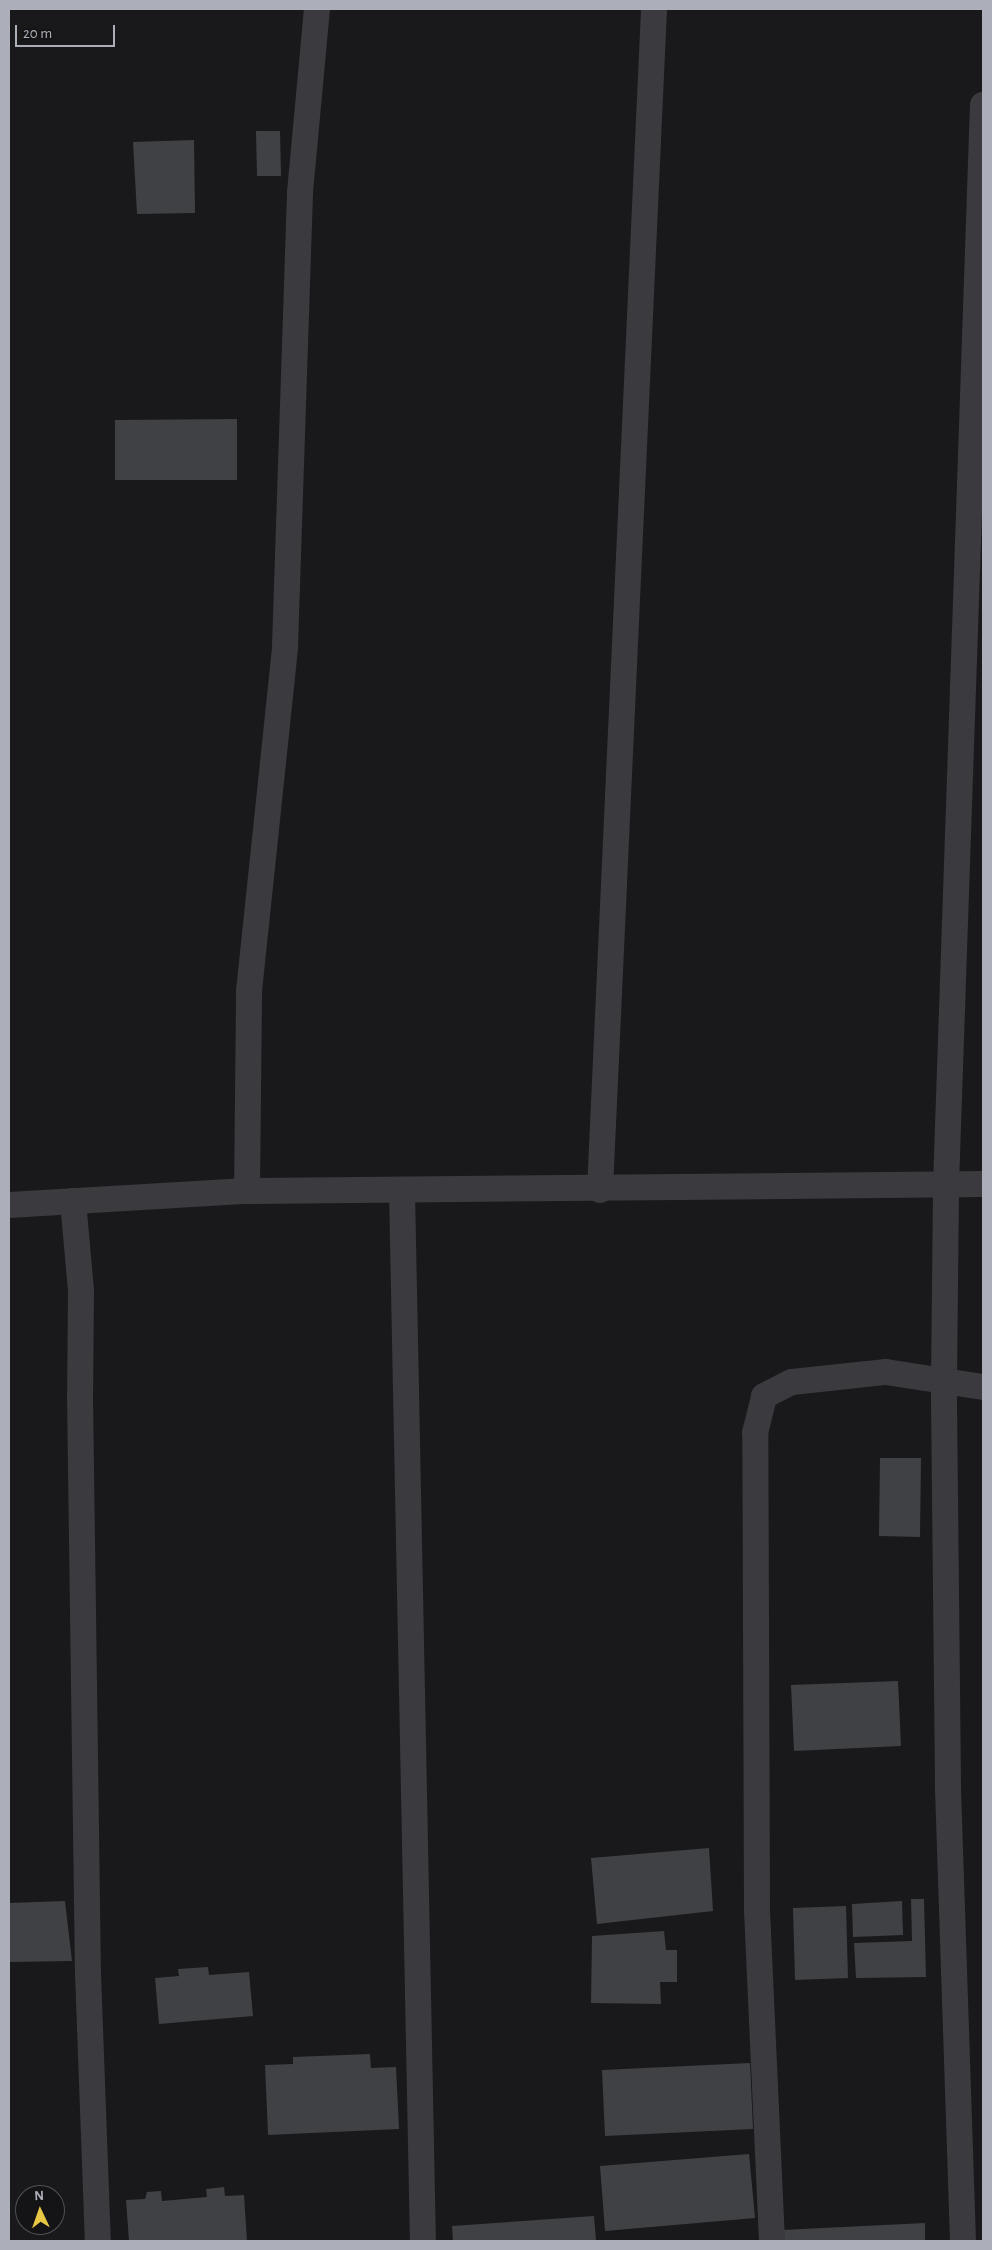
<!DOCTYPE html>
<html>
<head>
<meta charset="utf-8">
<style>
	body { margin:0 }
	#map { position:relative; width:992px; height:2250px; overflow:hidden; background:#19191b; font-family:"Alegreya Sans",sans-serif }
	div>[style] { position:absolute }
	.building>* { inset:0; background:#404144 }
	.street>* { height:26px; margin:-13px; padding:0 13px; transform-origin:13px; border-radius:13px; background:#3a3a3f }
	span { translate:-50% -50%; white-space:nowrap; text-align:center; line-height:1.15; -webkit-text-stroke:4px #141416; paint-order:stroke }
	.frame { position:absolute; inset:0; border:10px solid #acaeb9; pointer-events:none }
	.north { position:absolute; left:15px; top:2185px; width:50px; height:50px; box-sizing:border-box; background:#141416; border:1px solid #515257; border-radius:50%; rotate:357deg; font-size:14px; font-weight:700; line-height:20px; text-align:center; color:#acaeb9 }
	.north::after { content:''; display:block; margin:auto; width:18px; height:22px; background:#e7c744; clip-path:polygon(50% 0,100% 100%,50% 72%,0 100%) }
	.scale { position:absolute; left:15px; top:25px; width:100px; height:22px; box-sizing:border-box; border:2px solid #acaeb9; border-top:0; padding-left:6px; font-size:15px; line-height:18px; white-space:nowrap; color:#acaeb9; -webkit-text-stroke:4px #141416; paint-order:stroke }
</style>
</head>
<body>
<div id="map">
	<div class="building">
		<div style="clip-path:polygon(256px 131px,280px 131px,281px 176px,257px 176px)"></div>
		<div style="clip-path:polygon(194px 140px,195px 213px,137px 214px,133px 142px)"></div>
		<div style="clip-path:polygon(237px 419px,237px 480px,115px 480px,115px 420px)"></div>
		<div style="clip-path:polygon(880px 1458px,921px 1458px,920px 1537px,879px 1536px)"></div>
		<div style="clip-path:polygon(898px 1681px,901px 1746px,794px 1751px,791px 1685px)"></div>
		<div style="clip-path:polygon(709px 1848px,713px 1911px,597px 1924px,591px 1858px)"></div>
		<div style="clip-path:polygon(911px 1899px,924px 1899px,926px 1977px,856px 1978px,854px 1943px,912px 1941px)"></div>
		<div style="clip-path:polygon(65px 1901px,72px 1961px,9px 1962px,9px 1903px)"></div>
		<div style="clip-path:polygon(902px 1901px,903px 1935px,853px 1937px,852px 1904px)"></div>
		<div style="clip-path:polygon(846px 1906px,848px 1978px,795px 1980px,793px 1908px)"></div>
		<div style="clip-path:polygon(664px 1931px,666px 1950px,677px 1950px,677px 1982px,660px 1982px,661px 2004px,591px 2003px,592px 1936px)"></div>
		<div style="clip-path:polygon(208px 1967px,209px 1975px,249px 1972px,253px 2016px,159px 2024px,155px 1978px,179px 1976px,178px 1969px)"></div>
		<div style="clip-path:polygon(370px 2054px,371px 2068px,396px 2067px,399px 2129px,268px 2135px,265px 2065px,293px 2064px,293px 2057px)"></div>
		<div style="clip-path:polygon(750px 2063px,753px 2129px,605px 2136px,602px 2070px)"></div>
		<div style="clip-path:polygon(749px 2154px,755px 2218px,605px 2231px,600px 2166px)"></div>
		<div style="clip-path:polygon(224px 2187px,225px 2196px,244px 2195px,247px 2241px,129px 2241px,126px 2200px,145px 2199px,147px 2192px,161px 2191px,162px 2201px,207px 2197px,206px 2189px)"></div>
		<div style="clip-path:polygon(594px 2216px,596px 2241px,453px 2241px,452px 2226px)"></div>
		<div style="clip-path:polygon(925px 2223px,925px 2241px,785px 2241px,782px 2230px)"></div>
	</div>
	<div class="street">
		<div style="left:402px;top:1190px;width:1051px;rotate:88.86deg"></div>
		<div style="left:600px;top:1190px;width:1182px;rotate:-87.38deg"></div>
		<div style="left:247px;top:1191px;width:200px;rotate:-89.4deg"></div>
		<div style="left:249px;top:991px;width:347px;rotate:-84deg"></div>
		<div style="left:285px;top:646px;width:454px;rotate:-88.1deg"></div>
		<div style="left:300px;top:192px;width:184px;rotate:-84.7deg"></div>
		<div style="left:73px;top:1201px;width:89px;rotate:84.9deg"></div>
		<div style="left:81px;top:1290px;width:105px;rotate:90.5deg"></div>
		<div style="left:80px;top:1395px;width:578px;rotate:89.21deg"></div>
		<div style="left:88px;top:1973px;width:268px;rotate:87.9deg"></div>
		<div style="left:9px;top:1205px;width:238px;rotate:-3.4deg"></div>
		<div style="left:247px;top:1191px;width:736px;rotate:-0.54deg"></div>
		<div style="left:772px;top:2241px;width:332px;rotate:-92.6deg"></div>
		<div style="left:757px;top:1909px;width:476px;rotate:-90.2deg"></div>
		<div style="left:755px;top:1433px;width:38px;rotate:-76deg"></div>
		<div style="left:764px;top:1396px;width:31px;rotate:-27deg"></div>
		<div style="left:792px;top:1382px;width:95px;rotate:-6.1deg"></div>
		<div style="left:886px;top:1372px;width:98px;rotate:8.8deg"></div>
		<div style="left:963px;top:2241px;width:459px;rotate:-91.9deg"></div>
		<div style="left:948px;top:1782px;width:401px;rotate:-90.6deg"></div>
		<div style="left:944px;top:1381px;width:196px;rotate:-89.4deg"></div>
		<div style="left:946px;top:1185px;width:1081px;rotate:-88.04deg"></div>
	</div>
	<div class="frame"></div>
	<div class="north">N</div>
	<div class="scale">20 m</div>
</div>
</body>
</html>
